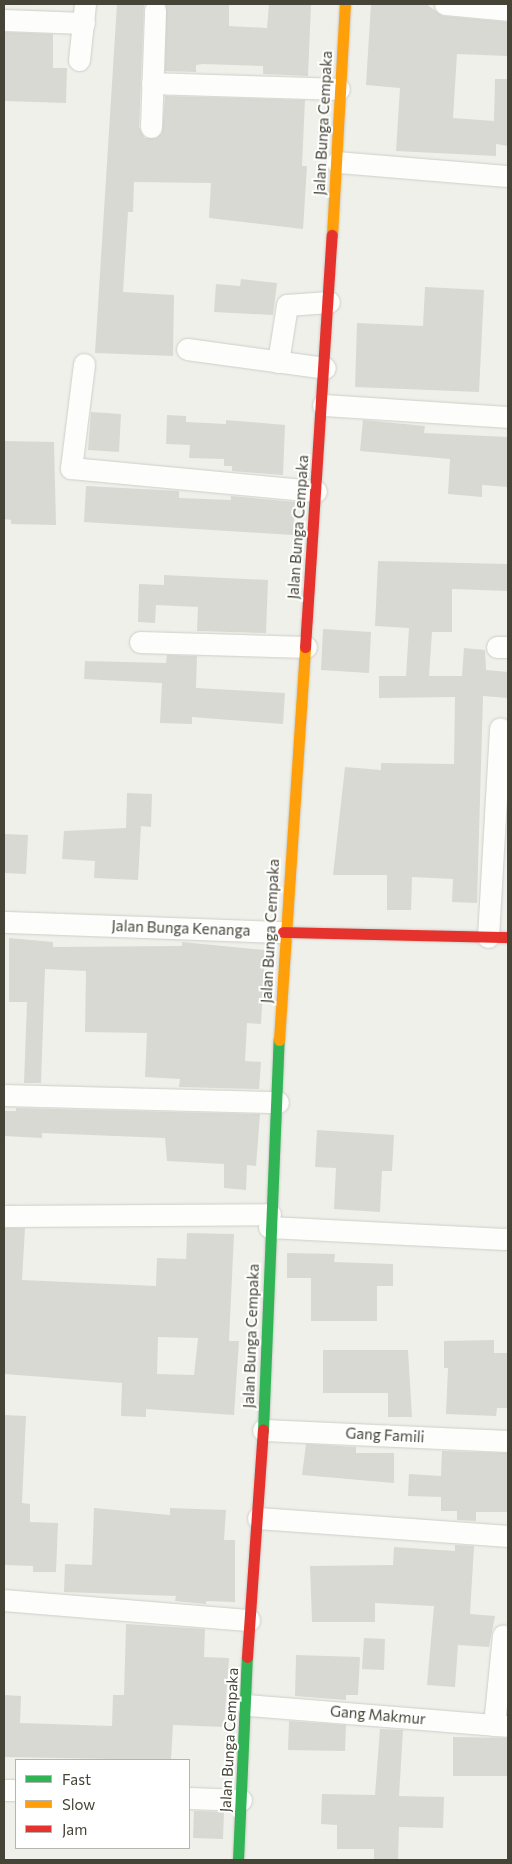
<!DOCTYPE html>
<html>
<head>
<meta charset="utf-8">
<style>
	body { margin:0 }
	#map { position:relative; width:512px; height:1864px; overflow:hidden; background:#f0f0ea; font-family:Commissioner,sans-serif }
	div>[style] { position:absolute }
	.building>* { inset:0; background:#d9d9d3 }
	.roads { filter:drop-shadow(0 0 1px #cecec8) drop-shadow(0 0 1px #cecec8) }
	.street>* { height:21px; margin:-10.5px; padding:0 10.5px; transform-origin:10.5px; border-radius:10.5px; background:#fdfdfc }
	.fast>* { height:11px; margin:-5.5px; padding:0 5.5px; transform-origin:5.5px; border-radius:5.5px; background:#30b455 }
	.slow>* { height:11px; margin:-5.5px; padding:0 5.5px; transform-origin:5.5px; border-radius:5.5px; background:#ff9f0a }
	.jam>* { height:11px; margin:-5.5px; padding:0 5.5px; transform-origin:5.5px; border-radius:5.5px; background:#e5322d }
	span { translate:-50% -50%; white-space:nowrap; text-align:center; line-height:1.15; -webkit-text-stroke:4px #fff; paint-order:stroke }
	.street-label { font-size:15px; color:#454437 }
	.frame { position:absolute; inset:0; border:5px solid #454437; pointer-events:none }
	.legend { position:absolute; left:15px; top:1759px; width:175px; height:90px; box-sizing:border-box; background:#fff; border:1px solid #b5b4af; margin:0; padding:6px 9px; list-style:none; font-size:15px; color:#454437 }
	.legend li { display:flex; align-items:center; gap:10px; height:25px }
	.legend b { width:25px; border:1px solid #b5b4af }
</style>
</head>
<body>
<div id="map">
	<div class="building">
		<div style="clip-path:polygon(117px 4px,144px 4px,139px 127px,145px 138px,156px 138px,162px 133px,165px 96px,305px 100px,302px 166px,307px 166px,303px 229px,209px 218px,211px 183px,134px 182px,133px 212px,128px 212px,123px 292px,174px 295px,173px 356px,95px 353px)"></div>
		<div style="clip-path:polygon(166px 4px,229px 4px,229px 26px,267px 28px,269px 4px,311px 4px,308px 76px,263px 74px,263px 66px,203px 64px,196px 65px,196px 72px,165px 71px)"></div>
		<div style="clip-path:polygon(371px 4px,426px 4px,443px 16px,508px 22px,508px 56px,457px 54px,453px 118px,494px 121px,495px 79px,508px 79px,508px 146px,496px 144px,496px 156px,396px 151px,400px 88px,366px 85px)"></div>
		<div style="clip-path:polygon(4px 32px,53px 34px,53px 68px,67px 68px,66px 103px,4px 101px)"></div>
		<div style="clip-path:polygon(241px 279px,277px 283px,273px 315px,214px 312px,216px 284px,240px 286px)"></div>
		<div style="clip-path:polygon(425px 287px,484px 290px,479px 392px,355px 387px,357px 323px,423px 326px)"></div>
		<div style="clip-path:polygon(91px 412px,121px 414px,119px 452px,88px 450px)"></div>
		<div style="clip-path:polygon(167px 415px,186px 416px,186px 422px,226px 424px,226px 420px,285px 425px,283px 475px,232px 471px,232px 466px,224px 466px,224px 459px,189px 458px,190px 445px,166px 444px)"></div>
		<div style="clip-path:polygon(363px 420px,425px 426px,424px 433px,508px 437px,508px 487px,482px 485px,482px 497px,448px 494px,450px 459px,360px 451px)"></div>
		<div style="clip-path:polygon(4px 441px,54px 442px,56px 525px,11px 524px,11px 520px,4px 519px)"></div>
		<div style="clip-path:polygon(86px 486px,179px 491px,179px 498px,231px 500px,231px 496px,295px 502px,293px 535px,84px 522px)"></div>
		<div style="clip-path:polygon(378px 561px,508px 564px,508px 591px,452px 589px,452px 632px,432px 632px,429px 676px,462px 676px,464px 648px,485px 650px,486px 670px,508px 672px,508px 698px,483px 696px,477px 903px,452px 902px,453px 879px,412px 877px,411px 910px,387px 910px,387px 875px,333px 875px,345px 767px,381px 770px,381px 763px,454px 764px,455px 697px,379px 698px,379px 676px,406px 676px,409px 628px,375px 626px)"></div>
		<div style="clip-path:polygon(164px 575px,268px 580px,266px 633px,197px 631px,198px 607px,156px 605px,155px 623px,138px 622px,139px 584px,164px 585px)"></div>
		<div style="clip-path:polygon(323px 629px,371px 632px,369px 673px,321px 670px)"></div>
		<div style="clip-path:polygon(167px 655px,197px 656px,196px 688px,285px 693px,283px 724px,192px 717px,192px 724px,160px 723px,162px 683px,84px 679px,85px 661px,166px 663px)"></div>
		<div style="clip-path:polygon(127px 793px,152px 794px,151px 827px,141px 826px,138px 880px,94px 878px,95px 861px,62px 859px,64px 831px,126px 828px)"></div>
		<div style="clip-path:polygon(4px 834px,28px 835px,26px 874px,4px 873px)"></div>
		<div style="clip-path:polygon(9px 938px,53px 942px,53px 947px,182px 946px,182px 942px,265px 950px,261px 1024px,247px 1023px,245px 1061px,261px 1062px,259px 1089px,179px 1087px,180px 1079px,145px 1077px,147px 1033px,85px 1032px,86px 971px,45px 969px,41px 1083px,24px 1083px,27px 1002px,9px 1002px)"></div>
		<div style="clip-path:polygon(16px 1108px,260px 1114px,256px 1166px,247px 1165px,246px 1190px,224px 1188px,224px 1164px,167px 1161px,165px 1138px,42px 1133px,42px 1138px,4px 1136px,4px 1111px,16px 1111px)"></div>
		<div style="clip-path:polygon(317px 1130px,394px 1135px,392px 1171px,382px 1171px,380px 1212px,334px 1209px,336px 1168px,315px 1167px)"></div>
		<div style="clip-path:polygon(evenodd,4px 1228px,25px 1228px,22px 1280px,156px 1286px,157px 1258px,186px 1259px,187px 1233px,234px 1234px,229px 1341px,239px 1341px,234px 1415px,146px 1409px,146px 1417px,121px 1416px,122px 1383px,4px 1374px,4px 1228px,158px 1337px,198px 1338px,194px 1375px,157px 1374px,158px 1337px)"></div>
		<div style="clip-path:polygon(287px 1253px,335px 1254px,334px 1262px,393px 1264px,393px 1286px,377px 1286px,377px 1321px,311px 1321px,311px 1278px,287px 1278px)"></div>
		<div style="clip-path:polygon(494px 1340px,494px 1353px,508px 1353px,508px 1408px,497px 1408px,496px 1416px,446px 1414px,448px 1368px,444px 1368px,444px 1341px)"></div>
		<div style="clip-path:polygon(323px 1350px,408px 1350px,412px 1417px,388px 1417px,388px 1393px,323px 1393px)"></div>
		<div style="clip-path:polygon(4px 1415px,26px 1416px,22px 1503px,30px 1504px,30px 1522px,58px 1523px,56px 1572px,33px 1572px,33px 1566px,4px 1565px)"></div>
		<div style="clip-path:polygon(306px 1444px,356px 1447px,356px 1453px,394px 1453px,394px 1483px,302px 1475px)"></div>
		<div style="clip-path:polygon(442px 1451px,508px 1453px,508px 1512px,476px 1512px,476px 1521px,457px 1520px,457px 1511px,441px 1511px,441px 1497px,408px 1496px,409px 1474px,441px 1476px)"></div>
		<div style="clip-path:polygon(94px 1508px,170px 1515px,170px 1508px,226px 1510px,224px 1540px,235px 1540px,235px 1602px,206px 1601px,206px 1604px,175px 1601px,176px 1596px,64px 1592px,65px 1564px,92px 1565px)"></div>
		<div style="clip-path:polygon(455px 1545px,474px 1546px,470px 1614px,495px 1616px,489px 1647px,458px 1645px,455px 1687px,427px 1685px,434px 1606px,375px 1603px,375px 1622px,312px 1622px,310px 1566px,393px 1565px,394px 1547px,455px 1551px)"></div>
		<div style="clip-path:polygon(126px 1624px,205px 1629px,204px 1657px,229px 1658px,224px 1727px,173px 1725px,171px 1760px,4px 1757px,4px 1695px,21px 1696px,20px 1723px,112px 1726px,113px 1695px,124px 1695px)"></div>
		<div style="clip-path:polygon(364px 1638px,385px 1639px,384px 1670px,362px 1669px)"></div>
		<div style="clip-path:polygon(296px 1655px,360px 1657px,358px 1695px,346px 1695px,346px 1700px,295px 1696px)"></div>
		<div style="clip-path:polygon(289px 1721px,346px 1725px,345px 1751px,288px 1750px)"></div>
		<div style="clip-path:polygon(380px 1729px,403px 1730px,399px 1796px,444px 1797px,443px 1828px,399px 1827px,398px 1860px,374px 1860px,374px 1849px,337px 1849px,337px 1825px,321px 1824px,322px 1794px,375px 1795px)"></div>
		<div style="clip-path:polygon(453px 1737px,508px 1738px,508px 1776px,453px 1776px)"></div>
		<div style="clip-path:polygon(194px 1811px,224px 1812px,223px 1839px,193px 1838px)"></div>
	</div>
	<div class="roads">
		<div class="street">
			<div style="left:445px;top:4px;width:63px;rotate:5.4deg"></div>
			<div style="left:4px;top:20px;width:80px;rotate:2.1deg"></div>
			<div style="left:79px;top:60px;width:56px;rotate:-83.9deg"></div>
			<div style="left:152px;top:83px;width:187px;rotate:1.8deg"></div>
			<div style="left:151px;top:127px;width:117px;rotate:-88deg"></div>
			<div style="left:337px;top:162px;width:172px;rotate:4.7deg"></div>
			<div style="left:187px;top:349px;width:139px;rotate:7.8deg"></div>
			<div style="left:278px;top:362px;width:58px;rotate:-81deg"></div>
			<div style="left:287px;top:305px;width:42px;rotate:-4.1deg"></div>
			<div style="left:84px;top:364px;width:105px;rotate:97.1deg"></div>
			<div style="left:71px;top:468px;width:246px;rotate:5.4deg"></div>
			<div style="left:323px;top:405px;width:185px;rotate:3.7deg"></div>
			<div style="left:140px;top:642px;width:166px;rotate:1.7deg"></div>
			<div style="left:497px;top:647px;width:11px"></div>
			<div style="left:4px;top:922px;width:279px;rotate:2.1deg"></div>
			<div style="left:488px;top:937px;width:209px;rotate:-86.7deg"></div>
			<div style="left:4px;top:1095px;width:274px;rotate:1.5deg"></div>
			<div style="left:4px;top:1216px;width:266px;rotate:-0.4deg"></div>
			<div style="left:269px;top:1227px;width:239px;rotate:2.9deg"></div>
			<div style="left:263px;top:1430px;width:245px;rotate:2.6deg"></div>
			<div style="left:258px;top:1518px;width:251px;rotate:4.1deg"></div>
			<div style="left:4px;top:1600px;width:246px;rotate:4.7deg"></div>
			<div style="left:247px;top:1705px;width:262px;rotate:4.6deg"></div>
			<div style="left:494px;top:1725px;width:90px;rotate:-84.3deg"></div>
			<div style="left:4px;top:1790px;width:12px"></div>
			<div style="left:189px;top:1798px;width:52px;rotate:2.2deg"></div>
		</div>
		<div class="fast">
			<div style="left:263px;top:1430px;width:390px;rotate:-87.7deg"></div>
			<div style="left:238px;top:1860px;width:203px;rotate:-87.5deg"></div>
		</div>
		<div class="slow">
			<div style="left:332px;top:235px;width:231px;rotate:-86.8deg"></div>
			<div style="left:279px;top:1040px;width:394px;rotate:-86.2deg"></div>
		</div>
		<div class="jam">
			<div style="left:305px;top:647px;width:413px;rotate:-86.3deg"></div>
			<div style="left:283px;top:932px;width:225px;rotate:1.3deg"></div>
			<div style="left:247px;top:1657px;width:228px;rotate:-86deg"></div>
		</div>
	</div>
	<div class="street-label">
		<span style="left:323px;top:123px;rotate:-87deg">Jalan Bunga Cempaka</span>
		<span style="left:298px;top:527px;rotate:-86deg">Jalan Bunga Cempaka</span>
		<span style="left:181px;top:928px;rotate:2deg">Jalan Bunga Kenanga</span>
		<span style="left:270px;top:931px;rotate:-87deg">Jalan Bunga Cempaka</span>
		<span style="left:251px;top:1336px;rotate:-88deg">Jalan Bunga Cempaka</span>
		<span style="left:385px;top:1435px;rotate:3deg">Gang Famili</span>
		<span style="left:378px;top:1715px;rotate:5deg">Gang Makmur</span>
		<span style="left:229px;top:1740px;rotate:-87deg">Jalan Bunga Cempaka</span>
	</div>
	<div class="frame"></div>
	<ul class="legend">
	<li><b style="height:6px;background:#30b455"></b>Fast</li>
	<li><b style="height:6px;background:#ff9f0a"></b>Slow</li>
	<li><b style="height:6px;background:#e5322d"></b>Jam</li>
	</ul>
</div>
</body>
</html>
